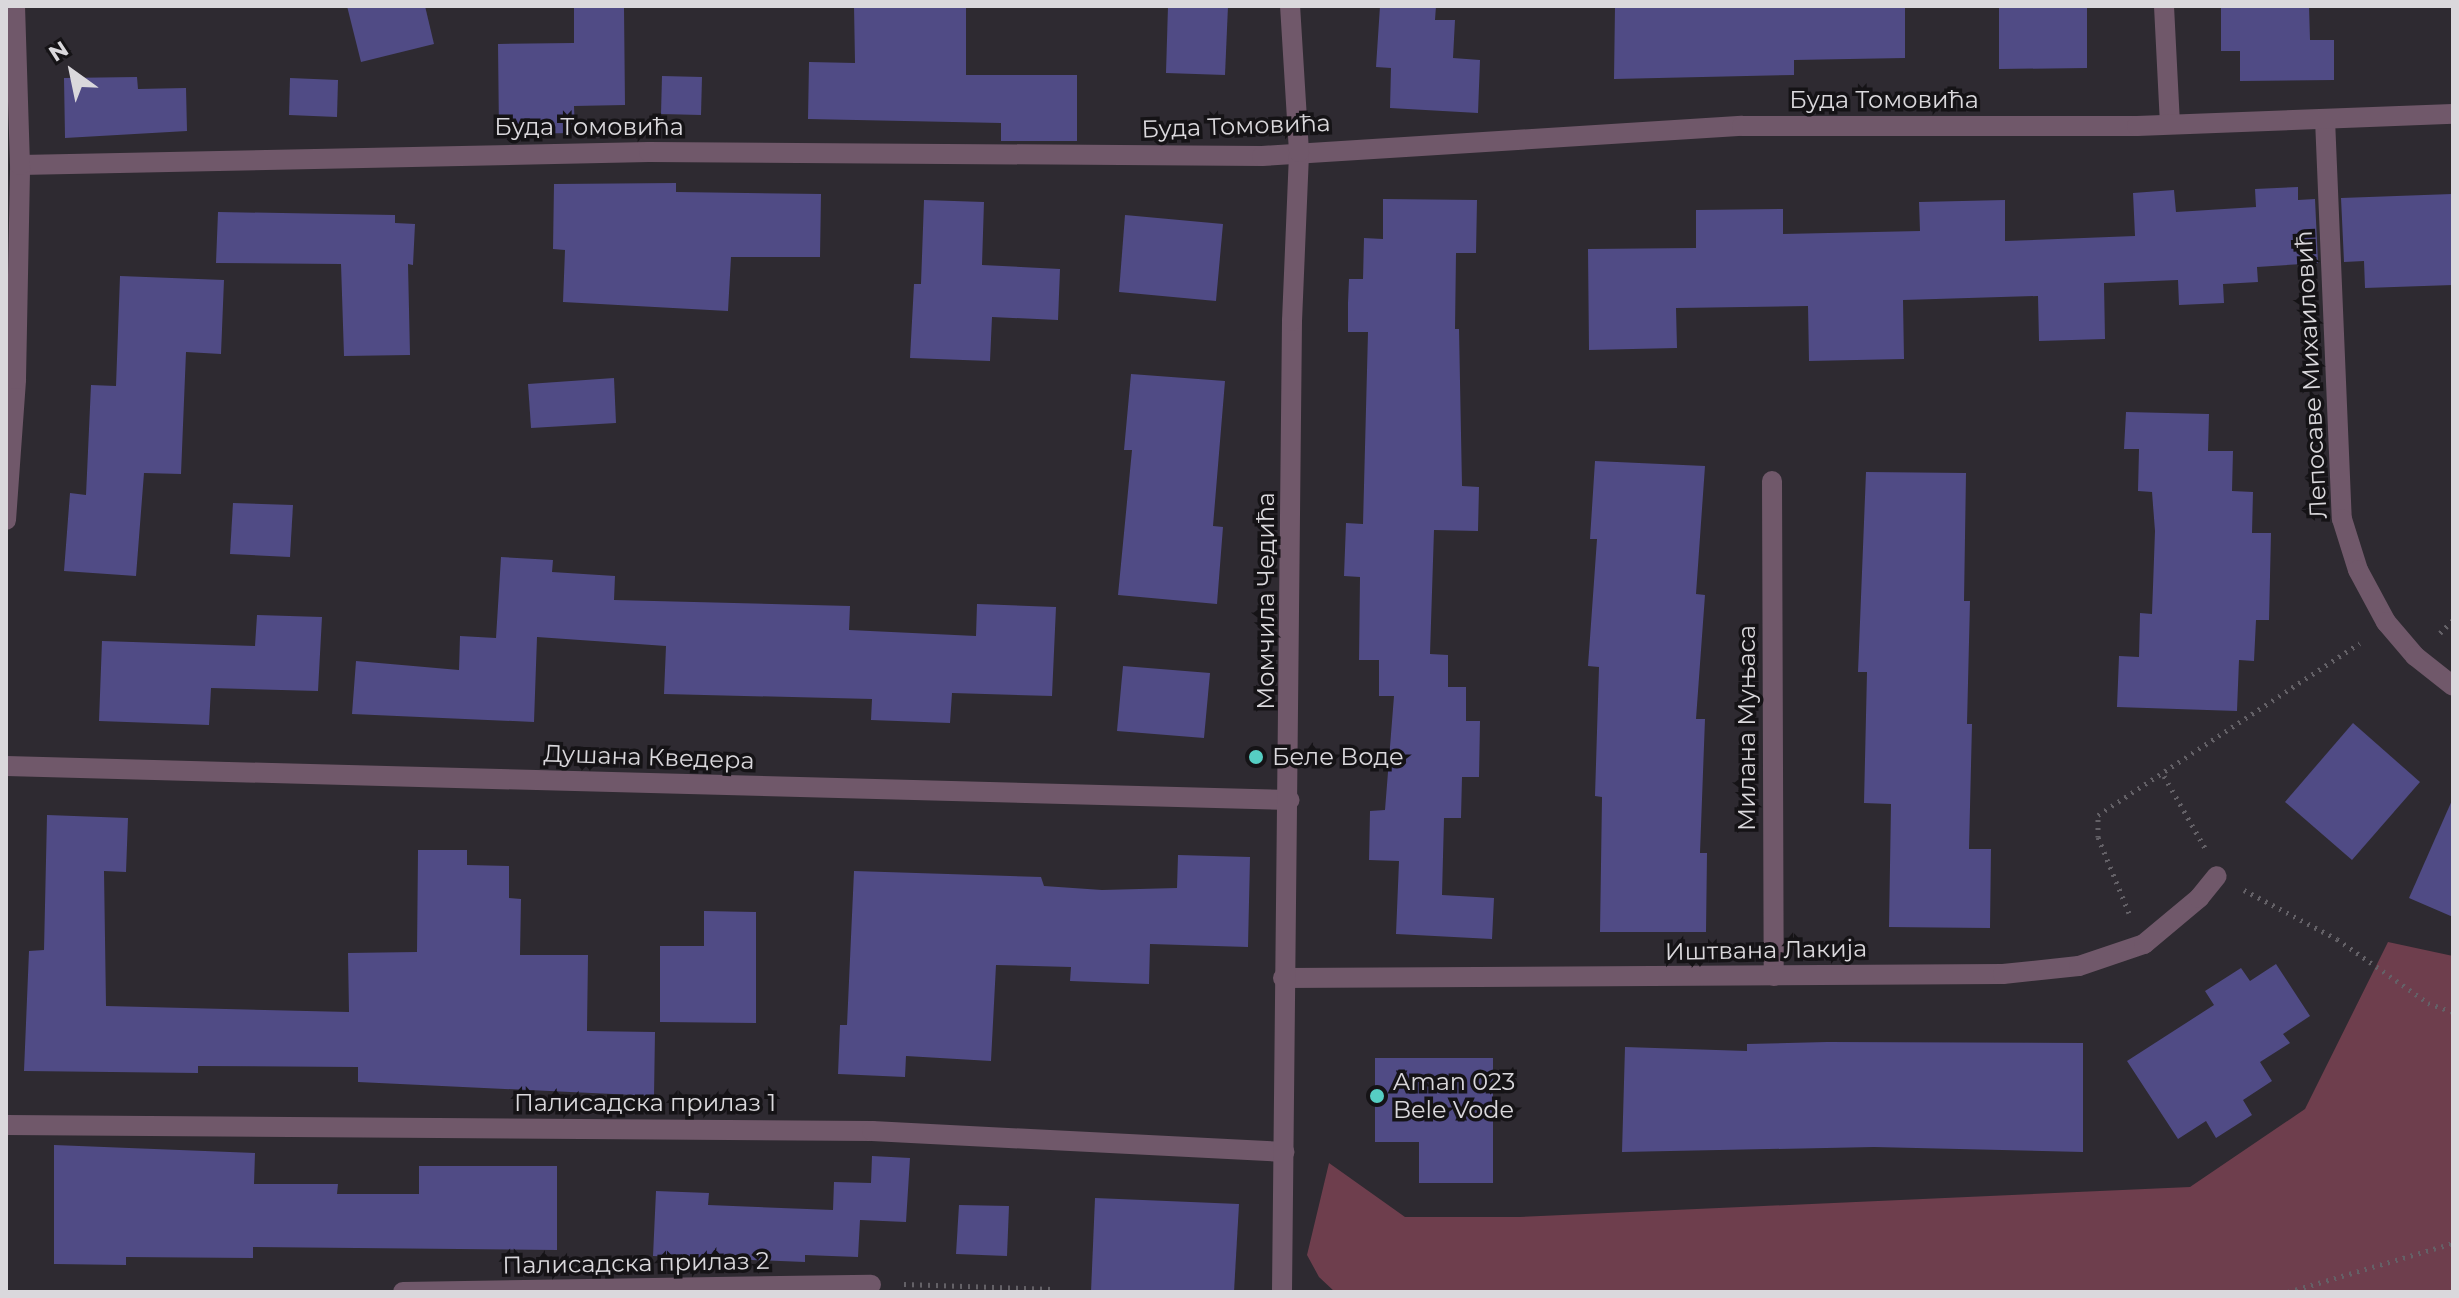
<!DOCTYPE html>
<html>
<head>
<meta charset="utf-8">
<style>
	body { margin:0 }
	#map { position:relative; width:2459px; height:1298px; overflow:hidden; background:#2e2a31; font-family:Montserrat,sans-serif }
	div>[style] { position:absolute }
	.green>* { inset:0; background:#6e3e4d }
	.building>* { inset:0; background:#504b85 }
	.path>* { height:5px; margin-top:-2.5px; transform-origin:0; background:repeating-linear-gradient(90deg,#646167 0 2px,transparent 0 8px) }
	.minor>* { height:20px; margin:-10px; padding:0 10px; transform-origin:10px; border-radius:10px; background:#70586a }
	.tertiary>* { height:20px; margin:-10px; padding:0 10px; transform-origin:10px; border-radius:10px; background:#70586a }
	.dots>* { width:22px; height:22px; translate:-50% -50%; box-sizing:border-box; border:4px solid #151316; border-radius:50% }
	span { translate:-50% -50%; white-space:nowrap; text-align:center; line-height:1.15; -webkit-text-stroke:7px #151316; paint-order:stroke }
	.street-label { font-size:24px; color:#dad8dc }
	.poi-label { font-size:24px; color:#dad8dc }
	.left { translate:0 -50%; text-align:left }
	.frame { position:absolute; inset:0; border:8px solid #dad8dc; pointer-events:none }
	.north { position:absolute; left:32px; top:32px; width:80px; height:80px; -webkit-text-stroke:6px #151316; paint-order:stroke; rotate:327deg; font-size:22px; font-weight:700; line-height:32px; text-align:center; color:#dad8dc }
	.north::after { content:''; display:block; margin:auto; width:28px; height:36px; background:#dad8dc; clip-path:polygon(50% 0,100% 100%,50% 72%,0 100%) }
</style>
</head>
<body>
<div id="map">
	<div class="green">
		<div style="clip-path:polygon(2388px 942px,2453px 956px,2453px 1292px,1335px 1292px,1319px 1277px,1307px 1255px,1329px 1163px,1405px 1217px,1520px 1217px,2190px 1187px,2305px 1109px)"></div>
	</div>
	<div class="building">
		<div style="clip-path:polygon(347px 6px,425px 6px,434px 44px,361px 62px)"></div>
		<div style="clip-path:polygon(854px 6px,966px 7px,966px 75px,1077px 75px,1077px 141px,1001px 141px,1001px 123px,808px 119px,809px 62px,855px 63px)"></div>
		<div style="clip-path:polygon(1168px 6px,1228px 6px,1225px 75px,1166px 73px)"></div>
		<div style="clip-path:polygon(1380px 6px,1436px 6px,1435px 20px,1455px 20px,1453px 58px,1480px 60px,1478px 113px,1390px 108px,1391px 68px,1376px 67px)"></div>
		<div style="clip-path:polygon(1615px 6px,1905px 6px,1905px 58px,1794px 60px,1794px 75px,1614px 79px)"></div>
		<div style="clip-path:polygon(1999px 6px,2087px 6px,2087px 68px,1999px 69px)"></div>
		<div style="clip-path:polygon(2221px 6px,2309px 6px,2310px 40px,2334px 40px,2334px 80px,2240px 81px,2240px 51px,2221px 51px)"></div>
		<div style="clip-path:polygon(574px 8px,624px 8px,625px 105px,574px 106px,575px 133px,499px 134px,498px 44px,574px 43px)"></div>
		<div style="clip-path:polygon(662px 76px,702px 77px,701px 115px,661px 114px)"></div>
		<div style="clip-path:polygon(137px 77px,138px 89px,186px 88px,187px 131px,65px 138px,64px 78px)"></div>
		<div style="clip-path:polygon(290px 78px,338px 80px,337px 117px,289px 115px)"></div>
		<div style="clip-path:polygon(676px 183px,676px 192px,821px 194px,820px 257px,731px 257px,728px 311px,563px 302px,565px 250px,553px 249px,554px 184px)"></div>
		<div style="clip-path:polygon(2298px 187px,2298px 200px,2315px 199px,2318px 263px,2257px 267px,2258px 282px,2223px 284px,2224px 303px,2179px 305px,2178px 280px,2104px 283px,2105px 339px,2039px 341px,2038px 296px,1903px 300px,1904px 359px,1809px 361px,1808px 306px,1676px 308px,1677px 348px,1589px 350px,1588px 249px,1696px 248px,1696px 210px,1783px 209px,1783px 234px,1920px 231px,1919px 202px,2005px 200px,2005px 241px,2135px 236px,2133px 193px,2174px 190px,2176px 212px,2256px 207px,2255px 189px)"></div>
		<div style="clip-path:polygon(2452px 194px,2453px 285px,2365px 288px,2364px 261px,2344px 262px,2341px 198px)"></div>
		<div style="clip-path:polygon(1383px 199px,1477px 200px,1476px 253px,1456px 253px,1455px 329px,1459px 329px,1462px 486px,1479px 487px,1478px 531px,1434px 530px,1430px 654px,1448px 655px,1448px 687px,1466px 687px,1466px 721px,1480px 721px,1479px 777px,1462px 777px,1461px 818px,1444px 818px,1442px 895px,1494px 898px,1492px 939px,1396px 934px,1399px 861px,1369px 860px,1370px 811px,1385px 810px,1394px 696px,1379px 696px,1379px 660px,1359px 660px,1360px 577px,1344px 576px,1346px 523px,1363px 524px,1368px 332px,1348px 332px,1348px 303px,1349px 279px,1363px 279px,1364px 238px,1383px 239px)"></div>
		<div style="clip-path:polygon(924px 200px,984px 202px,982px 265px,1060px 269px,1058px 320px,992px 317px,990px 361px,910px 358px,914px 284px,921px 284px)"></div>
		<div style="clip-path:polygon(218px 212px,395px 215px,395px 223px,415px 224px,413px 265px,408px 264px,410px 355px,344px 356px,341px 264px,216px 263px)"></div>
		<div style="clip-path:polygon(1125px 215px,1223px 224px,1216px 301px,1119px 292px)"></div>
		<div style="clip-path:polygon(120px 276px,224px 280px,221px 354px,186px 352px,181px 474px,144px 473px,136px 576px,64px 571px,70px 493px,86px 495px,91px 385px,116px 386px)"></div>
		<div style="clip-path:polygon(1131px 374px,1225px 381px,1213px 526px,1223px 527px,1217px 604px,1118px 595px,1132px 450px,1124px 450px)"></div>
		<div style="clip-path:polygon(614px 378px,616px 423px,531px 428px,528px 384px)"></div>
		<div style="clip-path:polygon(2126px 412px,2209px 414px,2208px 451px,2233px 451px,2232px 491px,2253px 492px,2252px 533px,2271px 533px,2269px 620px,2256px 620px,2254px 661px,2239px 660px,2237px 711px,2117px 707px,2119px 656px,2139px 657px,2140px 613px,2152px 614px,2155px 531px,2152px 492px,2138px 491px,2139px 449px,2124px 449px)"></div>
		<div style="clip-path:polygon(1595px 461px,1705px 466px,1696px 594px,1705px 595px,1696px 719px,1705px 719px,1700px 853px,1707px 853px,1706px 932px,1600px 932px,1602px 797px,1595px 796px,1599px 667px,1588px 666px,1597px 539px,1590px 539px)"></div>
		<div style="clip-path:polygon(1866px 472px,1966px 473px,1964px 601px,1970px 601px,1967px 724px,1972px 724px,1969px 849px,1991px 849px,1990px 928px,1889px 927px,1891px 804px,1864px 803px,1867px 672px,1858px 672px)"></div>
		<div style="clip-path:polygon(233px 503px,293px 505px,290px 557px,230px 554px)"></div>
		<div style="clip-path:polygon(501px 557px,553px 560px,552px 572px,615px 576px,614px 600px,850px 606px,849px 630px,976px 636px,977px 604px,1056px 607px,1052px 696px,952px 693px,950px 723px,871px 720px,872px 699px,664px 694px,666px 646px,537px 637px,534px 722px,352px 714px,356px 661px,459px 670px,460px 636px,496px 638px)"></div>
		<div style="clip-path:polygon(257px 615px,322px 617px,318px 691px,211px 688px,209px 725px,99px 721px,102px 641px,255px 646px)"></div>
		<div style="clip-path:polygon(1123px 666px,1210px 673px,1204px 738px,1117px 731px)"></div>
		<div style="clip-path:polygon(2353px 723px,2420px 782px,2352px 860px,2285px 802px)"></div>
		<div style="clip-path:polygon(2453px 798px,2453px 917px,2409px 898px)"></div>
		<div style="clip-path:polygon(47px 815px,128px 818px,126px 872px,104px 871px,106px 1006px,349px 1012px,348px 953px,417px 952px,418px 850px,467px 850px,467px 865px,509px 866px,509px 898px,521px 899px,520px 955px,588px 955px,587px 1031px,655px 1032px,654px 1096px,358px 1082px,358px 1067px,198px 1066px,198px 1073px,24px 1071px,29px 951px,44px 950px)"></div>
		<div style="clip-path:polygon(1178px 855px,1250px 857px,1248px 947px,1150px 944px,1149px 984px,1070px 981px,1071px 967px,996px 965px,991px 1061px,906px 1056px,905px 1077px,838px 1074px,840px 1025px,847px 1025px,854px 871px,1041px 877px,1044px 886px,1102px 890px,1177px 888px)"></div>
		<div style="clip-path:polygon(704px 911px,756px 912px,756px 1023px,660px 1022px,660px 946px,704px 946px)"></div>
		<div style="clip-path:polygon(2276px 964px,2310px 1016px,2283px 1034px,2290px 1043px,2260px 1062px,2272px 1081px,2243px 1100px,2252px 1115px,2216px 1138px,2206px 1121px,2178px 1139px,2127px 1061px,2214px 1005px,2205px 991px,2241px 968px,2250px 981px)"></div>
		<div style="clip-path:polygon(1827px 1042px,2083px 1043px,2083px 1152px,1874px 1147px,1622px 1152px,1625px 1047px,1747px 1051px,1747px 1044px)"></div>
		<div style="clip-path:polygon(1375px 1058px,1493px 1058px,1493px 1183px,1419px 1183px,1419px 1142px,1375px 1142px)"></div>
		<div style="clip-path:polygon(54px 1145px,255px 1153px,254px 1184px,338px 1184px,337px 1194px,419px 1194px,419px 1166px,557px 1166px,557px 1250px,253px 1247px,253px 1258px,126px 1257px,126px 1265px,54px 1264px)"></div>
		<div style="clip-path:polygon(872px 1156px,910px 1158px,906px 1222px,860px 1220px,858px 1257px,805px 1255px,805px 1262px,653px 1256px,656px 1191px,709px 1193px,708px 1205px,833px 1210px,834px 1182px,871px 1183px)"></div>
		<div style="clip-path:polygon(1095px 1198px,1239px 1204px,1234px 1292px,1091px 1292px)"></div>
		<div style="clip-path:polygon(959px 1205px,1009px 1206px,1007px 1256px,956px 1254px)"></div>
	</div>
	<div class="path">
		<div style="left:2440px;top:633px;width:18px;rotate:-45deg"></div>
		<div style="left:2164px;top:776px;width:83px;rotate:60.3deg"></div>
		<div style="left:2244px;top:890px;width:105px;rotate:27.8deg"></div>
		<div style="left:2337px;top:939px;width:111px;rotate:35.1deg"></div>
		<div style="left:2428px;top:1003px;width:27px;rotate:20deg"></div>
		<div style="left:2129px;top:913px;width:82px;rotate:-112.2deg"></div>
		<div style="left:2098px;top:837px;width:22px;rotate:-90deg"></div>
		<div style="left:2098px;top:815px;width:313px;rotate:-33.3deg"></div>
		<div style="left:904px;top:1284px;width:148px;rotate:1.9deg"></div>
		<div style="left:2288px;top:1292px;width:172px;rotate:-16.5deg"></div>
	</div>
	<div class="minor">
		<div style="left:2164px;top:6px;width:117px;rotate:87.1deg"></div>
		<div style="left:2325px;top:119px;width:400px;rotate:87.6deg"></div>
		<div style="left:2342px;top:519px;width:53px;rotate:72.6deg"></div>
		<div style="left:2358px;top:570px;width:59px;rotate:61.7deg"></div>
		<div style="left:2386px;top:622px;width:45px;rotate:49.5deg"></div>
		<div style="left:2415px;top:656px;width:48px;rotate:38.3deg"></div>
		<div style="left:20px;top:165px;width:629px;rotate:-1.18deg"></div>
		<div style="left:649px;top:152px;width:613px;rotate:0.37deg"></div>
		<div style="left:1262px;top:156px;width:481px;rotate:-3.6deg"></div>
		<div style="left:1742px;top:126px;width:395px"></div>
		<div style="left:2137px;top:126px;width:316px;rotate:-2.2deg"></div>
		<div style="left:1772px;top:481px;width:495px;rotate:89.8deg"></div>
		<div style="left:6px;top:520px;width:141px;rotate:-85.9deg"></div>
		<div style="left:16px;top:379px;width:214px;rotate:-88.9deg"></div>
		<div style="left:20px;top:165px;width:159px;rotate:-91.8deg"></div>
		<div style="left:6px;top:766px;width:1284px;rotate:1.52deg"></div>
		<div style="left:1283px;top:978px;width:720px;rotate:-0.32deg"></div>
		<div style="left:2003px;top:974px;width:76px;rotate:-6deg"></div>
		<div style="left:2079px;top:966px;width:69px;rotate:-18.7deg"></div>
		<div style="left:2144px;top:944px;width:72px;rotate:-39.9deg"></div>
		<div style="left:2199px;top:898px;width:28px;rotate:-51deg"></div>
		<div style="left:6px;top:1125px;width:866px;rotate:0.4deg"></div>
		<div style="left:872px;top:1131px;width:413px;rotate:2.9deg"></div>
		<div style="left:403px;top:1292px;width:468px;rotate:-0.9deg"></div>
	</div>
	<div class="tertiary">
		<div style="left:1282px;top:1292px;width:971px;rotate:-89.41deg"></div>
		<div style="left:1292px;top:321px;width:169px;rotate:-87.6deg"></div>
		<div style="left:1299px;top:152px;width:146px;rotate:-93.5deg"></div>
	</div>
	<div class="dots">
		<div style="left:1256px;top:757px;background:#56cec3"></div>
		<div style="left:1377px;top:1096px;background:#56cec3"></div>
	</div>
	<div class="street-label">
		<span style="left:1884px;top:100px">Буда Томовића</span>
		<span style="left:1236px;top:126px;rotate:-2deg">Буда Томовића</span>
		<span style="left:589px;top:127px">Буда Томовића</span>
		<span style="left:2311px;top:375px;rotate:-93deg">Лепосаве Михаиловић</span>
		<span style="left:1266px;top:601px;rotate:-90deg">Момчила Чедића</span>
		<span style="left:1747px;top:728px;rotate:-90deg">Милана Муњаса</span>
		<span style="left:649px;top:757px;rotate:2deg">Душана Кведера</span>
		<span style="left:1766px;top:950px;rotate:-1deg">Иштвана Лакија</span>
		<span style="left:645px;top:1103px">Палисадска прилаз 1</span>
		<span style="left:636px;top:1263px;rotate:-1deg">Палисадска прилаз 2</span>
	</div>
	<div class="poi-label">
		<span class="left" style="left:1272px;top:757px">Беле Воде</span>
		<span class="left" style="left:1393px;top:1096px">Aman 023<br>Bele Vode</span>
	</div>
	<div class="frame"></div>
	<div class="north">N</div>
</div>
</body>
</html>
